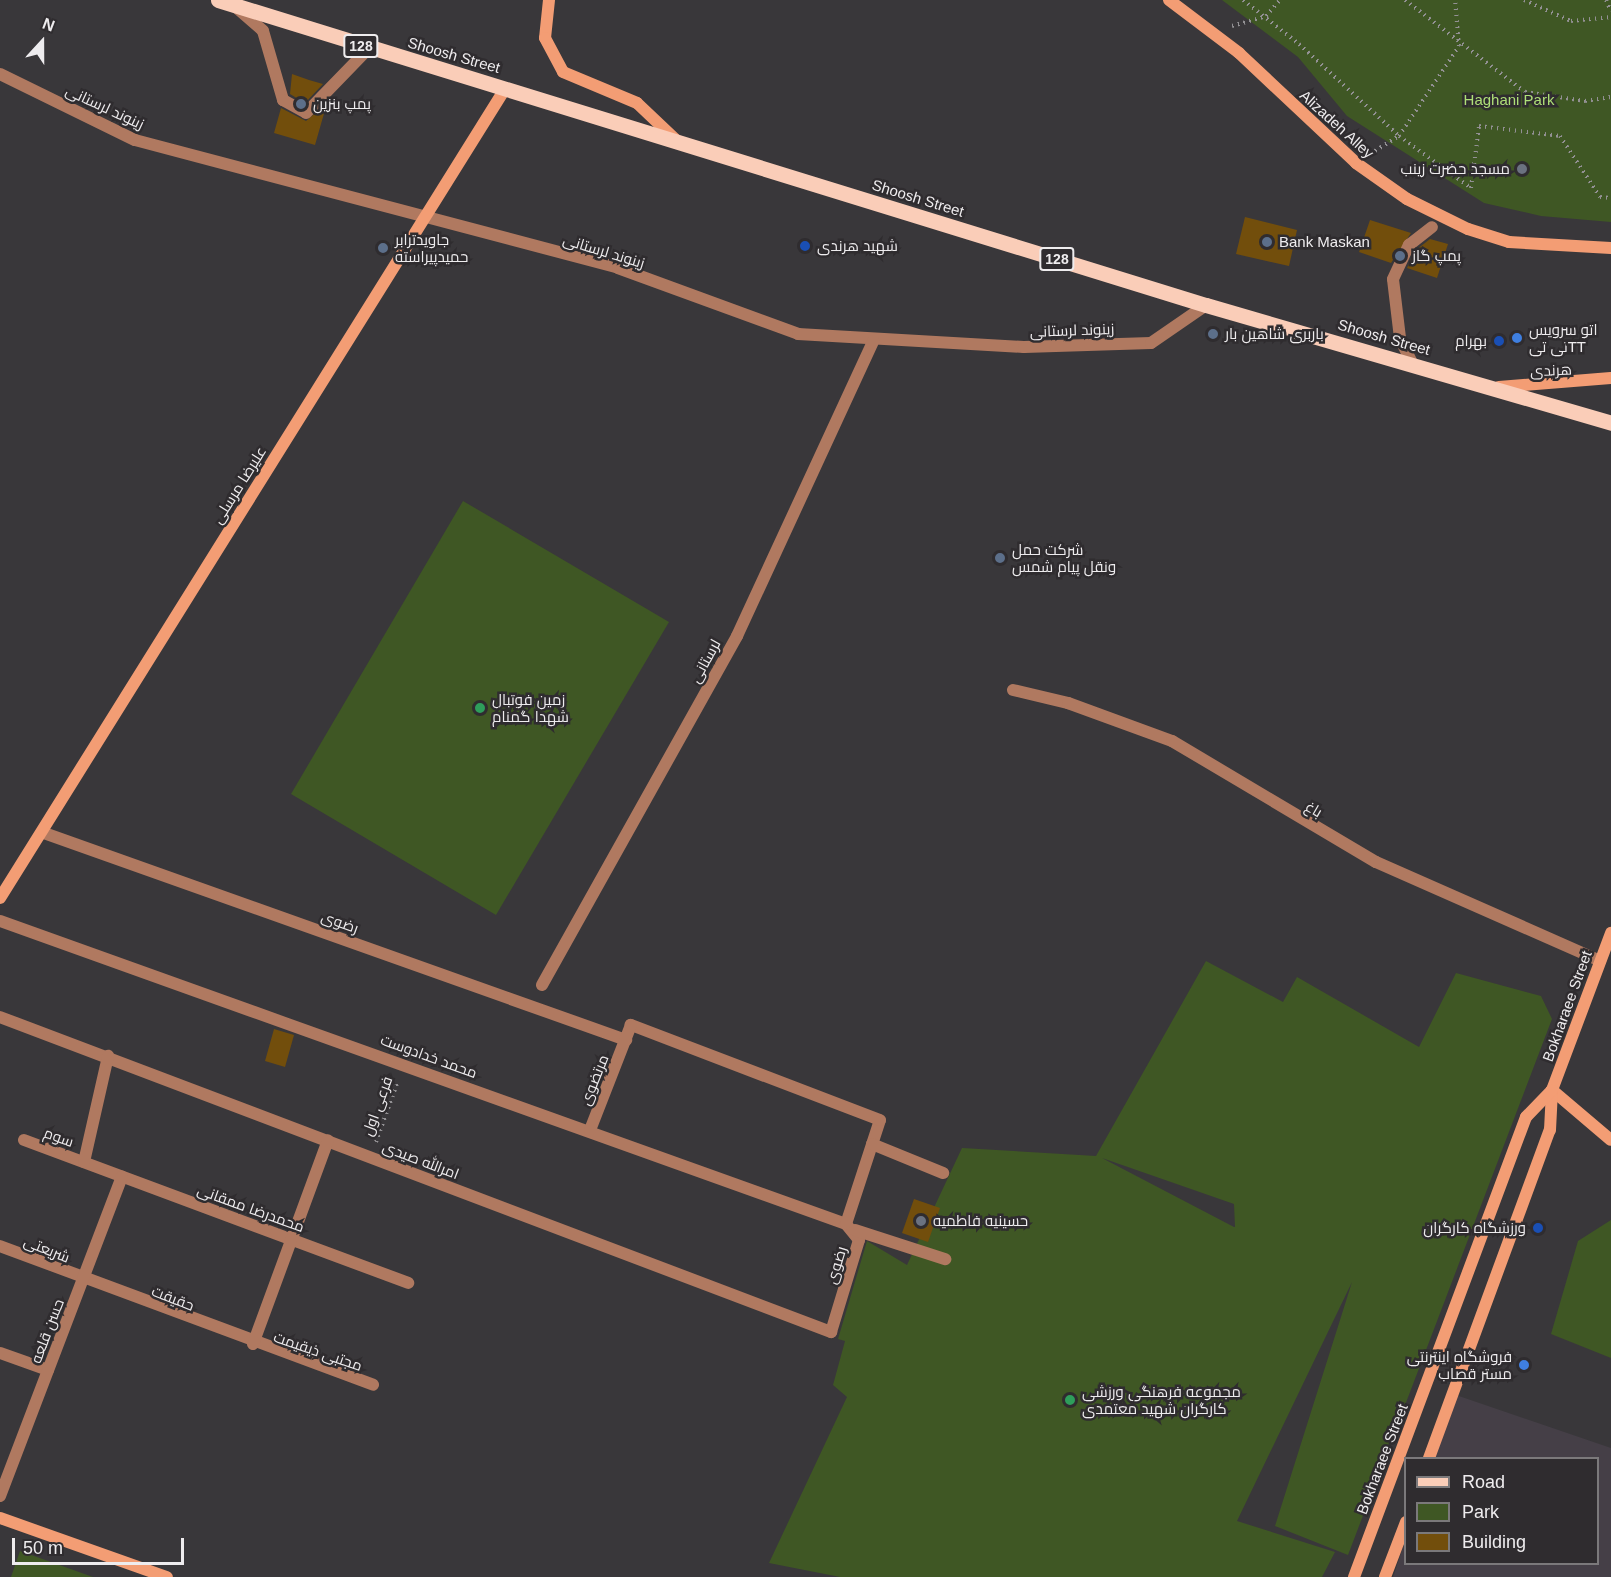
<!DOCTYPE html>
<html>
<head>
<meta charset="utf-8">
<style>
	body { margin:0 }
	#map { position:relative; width:1611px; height:1577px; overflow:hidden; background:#39373a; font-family:Arial,Cairo,sans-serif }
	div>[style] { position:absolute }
	.built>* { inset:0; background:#453f47 }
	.green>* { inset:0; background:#3f5724 }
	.building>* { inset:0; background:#724e0c }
	.path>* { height:4px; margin-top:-2px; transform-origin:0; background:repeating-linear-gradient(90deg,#939194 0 1.5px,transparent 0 6px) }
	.lane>* { height:12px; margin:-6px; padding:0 6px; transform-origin:6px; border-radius:6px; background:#b07960 }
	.street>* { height:12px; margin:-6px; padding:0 6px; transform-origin:6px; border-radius:6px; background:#b07960 }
	.secondary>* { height:12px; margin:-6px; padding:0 6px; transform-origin:6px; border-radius:6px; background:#f39d74 }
	.primary>* { height:15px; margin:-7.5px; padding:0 7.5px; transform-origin:7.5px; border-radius:7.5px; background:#facdb8 }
	.dots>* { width:16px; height:16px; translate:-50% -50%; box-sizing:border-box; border:3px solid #2f2c2f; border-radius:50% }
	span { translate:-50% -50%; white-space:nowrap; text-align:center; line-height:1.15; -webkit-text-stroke:5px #2f2c2f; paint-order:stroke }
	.shield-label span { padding:2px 4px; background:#2f2c2f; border:2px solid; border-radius:4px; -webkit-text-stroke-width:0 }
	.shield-label { font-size:14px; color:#eeecee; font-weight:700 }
	.street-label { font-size:15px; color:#eeecee }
	.park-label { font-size:15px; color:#aedf78 }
	.poi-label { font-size:15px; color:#eeecee }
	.left { translate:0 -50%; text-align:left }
	.right { translate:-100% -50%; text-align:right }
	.legend { position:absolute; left:1404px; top:1457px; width:195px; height:108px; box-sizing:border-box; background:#2f2c2f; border:2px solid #7b797b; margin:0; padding:8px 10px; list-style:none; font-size:18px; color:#eeecee }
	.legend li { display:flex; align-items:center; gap:12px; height:30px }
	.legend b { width:30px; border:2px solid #7b797b }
	.north { position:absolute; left:12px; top:12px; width:60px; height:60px; -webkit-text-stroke:4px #2f2c2f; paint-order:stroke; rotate:21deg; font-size:16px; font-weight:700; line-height:24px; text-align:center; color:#eeecee }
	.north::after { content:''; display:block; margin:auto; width:21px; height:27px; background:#eeecee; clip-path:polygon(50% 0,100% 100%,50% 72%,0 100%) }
	.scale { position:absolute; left:12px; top:1538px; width:172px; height:27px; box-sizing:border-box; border:3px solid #eeecee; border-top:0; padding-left:8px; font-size:18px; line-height:21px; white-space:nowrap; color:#eeecee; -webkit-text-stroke:4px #2f2c2f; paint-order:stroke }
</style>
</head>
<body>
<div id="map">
	<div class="built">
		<div style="clip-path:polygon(1456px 1395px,1611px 1448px,1611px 1577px,1393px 1577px,1405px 1541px,1406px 1564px,1598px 1564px,1598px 1458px,1434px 1458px)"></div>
	</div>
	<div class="green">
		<div style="clip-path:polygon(1222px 0,1611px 0,1611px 222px,1541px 216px,1484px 203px,1347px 116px,1298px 57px)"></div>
		<div style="clip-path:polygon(463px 501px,669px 622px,496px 915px,291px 794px)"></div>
		<div style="clip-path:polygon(evenodd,1206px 961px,1283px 1002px,1297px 977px,1419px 1047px,1456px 973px,1541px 996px,1552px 1019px,1348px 1555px,1275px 1526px,1352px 1282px,1237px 1521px,1335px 1552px,1322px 1577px,840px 1577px,769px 1563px,847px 1397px,833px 1385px,845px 1341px,838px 1339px,867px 1241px,907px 1265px,962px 1148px,1096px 1156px,1206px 961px,1102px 1158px,1234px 1204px,1235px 1227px,1234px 1227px,1102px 1158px)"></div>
		<div style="clip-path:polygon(1611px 1220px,1611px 1358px,1551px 1334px,1578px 1241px)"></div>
		<div style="clip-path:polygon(20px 1551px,93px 1577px,11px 1577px)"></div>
	</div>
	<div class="building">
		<div style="clip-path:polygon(292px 74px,309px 80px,323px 84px,305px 103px,290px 94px)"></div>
		<div style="clip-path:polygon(327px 103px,315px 145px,274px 133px,281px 108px,306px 121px)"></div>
		<div style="clip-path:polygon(1245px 217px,1297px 230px,1289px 266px,1236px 254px)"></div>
		<div style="clip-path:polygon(1370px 220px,1411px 233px,1391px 263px,1359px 252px)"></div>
		<div style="clip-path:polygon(1430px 239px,1448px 244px,1437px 278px,1407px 268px,1416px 250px)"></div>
		<div style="clip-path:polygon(274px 1029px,294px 1035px,285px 1067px,265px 1061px)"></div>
		<div style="clip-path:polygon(914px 1199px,940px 1208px,928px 1242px,902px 1233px)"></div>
	</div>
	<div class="path">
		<div style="left:1243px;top:0;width:71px;rotate:38.2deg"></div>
		<div style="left:1299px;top:44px;width:136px;rotate:42.6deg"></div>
		<div style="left:1399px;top:136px;width:89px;rotate:35.8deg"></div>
		<div style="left:1471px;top:188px;width:63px;rotate:-82.6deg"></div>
		<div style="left:1479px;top:126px;width:82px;rotate:7deg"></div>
		<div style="left:1560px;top:136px;width:73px;rotate:56.7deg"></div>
		<div style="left:1600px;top:197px;width:11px;rotate:5deg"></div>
		<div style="left:1405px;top:0;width:151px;rotate:37.5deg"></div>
		<div style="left:1525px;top:92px;width:61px;rotate:8.5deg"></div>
		<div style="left:1585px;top:101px;width:26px;rotate:-9deg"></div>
		<div style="left:1524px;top:0;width:51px;rotate:24.1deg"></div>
		<div style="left:1571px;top:21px;width:40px;rotate:-5.7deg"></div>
		<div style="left:1606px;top:0;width:12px;rotate:66deg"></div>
		<div style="left:1232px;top:26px;width:35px;rotate:-16deg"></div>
		<div style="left:1266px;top:16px;width:21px;rotate:-49deg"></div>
		<div style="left:1370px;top:154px;width:34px;rotate:-32deg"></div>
		<div style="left:1399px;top:136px;width:108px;rotate:-56.3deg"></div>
		<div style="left:1459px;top:46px;width:46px;rotate:-95deg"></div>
		<div style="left:376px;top:1142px;width:65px;rotate:-70.2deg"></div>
	</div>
	<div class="lane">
		<div style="left:238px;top:9px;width:33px;rotate:41deg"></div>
		<div style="left:263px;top:31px;width:72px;rotate:73.8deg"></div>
		<div style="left:283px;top:100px;width:26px;rotate:29deg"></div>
		<div style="left:306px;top:113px;width:89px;rotate:-45.9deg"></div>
		<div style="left:1412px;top:363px;width:28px;rotate:-116deg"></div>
		<div style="left:1400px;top:338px;width:59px;rotate:-96.8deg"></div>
		<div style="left:1393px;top:279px;width:38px;rotate:-65deg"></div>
		<div style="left:1409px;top:245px;width:29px;rotate:-38deg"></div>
		<div style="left:1013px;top:690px;width:57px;rotate:13.3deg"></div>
		<div style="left:1068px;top:703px;width:111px;rotate:20.1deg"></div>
		<div style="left:1172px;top:741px;width:237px;rotate:30.7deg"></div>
		<div style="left:1376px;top:862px;width:245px;rotate:23.8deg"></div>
	</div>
	<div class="street">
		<div style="left:0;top:74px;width:150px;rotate:26.1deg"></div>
		<div style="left:135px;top:140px;width:500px;rotate:14.8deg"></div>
		<div style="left:618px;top:268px;width:192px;rotate:20.1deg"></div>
		<div style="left:798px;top:334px;width:226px;rotate:3.3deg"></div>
		<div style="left:1024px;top:347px;width:127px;rotate:-1.8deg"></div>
		<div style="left:1151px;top:343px;width:67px;rotate:-34.6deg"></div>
		<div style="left:44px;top:833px;width:618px;rotate:19.58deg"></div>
		<div style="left:0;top:921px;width:899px;rotate:19.71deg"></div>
		<div style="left:542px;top:985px;width:400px;rotate:-60.8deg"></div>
		<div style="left:737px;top:636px;width:325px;rotate:-65.2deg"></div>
		<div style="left:0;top:1017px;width:889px;rotate:20.76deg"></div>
		<div style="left:831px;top:1332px;width:96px;rotate:-73.1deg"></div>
		<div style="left:859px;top:1240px;width:21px;rotate:-129deg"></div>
		<div style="left:846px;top:1224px;width:109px;rotate:-71.9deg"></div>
		<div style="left:880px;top:1120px;width:267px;rotate:-159.1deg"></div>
		<div style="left:631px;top:1025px;width:113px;rotate:111.3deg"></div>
		<div style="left:24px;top:1140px;width:410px;rotate:20.4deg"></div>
		<div style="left:872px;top:1144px;width:77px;rotate:22.2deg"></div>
		<div style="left:84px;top:1162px;width:109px;rotate:-77.2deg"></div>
		<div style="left:855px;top:1230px;width:95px;rotate:17.9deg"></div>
		<div style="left:0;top:1246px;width:398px;rotate:20.4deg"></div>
		<div style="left:253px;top:1344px;width:217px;rotate:-69.8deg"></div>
		<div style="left:0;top:1353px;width:51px;rotate:19.5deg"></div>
		<div style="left:0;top:1496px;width:342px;rotate:-69.1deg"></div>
	</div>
	<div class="secondary">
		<div style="left:549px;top:0;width:38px;rotate:96deg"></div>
		<div style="left:545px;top:38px;width:38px;rotate:62deg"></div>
		<div style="left:563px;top:72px;width:80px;rotate:22.7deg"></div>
		<div style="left:637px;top:103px;width:55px;rotate:43.5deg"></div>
		<div style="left:1169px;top:0;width:88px;rotate:37.1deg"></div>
		<div style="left:1239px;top:53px;width:161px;rotate:43.2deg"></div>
		<div style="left:1356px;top:163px;width:62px;rotate:35.2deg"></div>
		<div style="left:1407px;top:199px;width:68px;rotate:26.2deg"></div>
		<div style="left:1468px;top:229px;width:43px;rotate:17.6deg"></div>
		<div style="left:1509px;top:242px;width:102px;rotate:3.4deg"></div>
		<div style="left:1499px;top:387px;width:112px;rotate:-4.6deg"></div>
		<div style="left:0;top:898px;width:954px;rotate:-58.03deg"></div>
		<div style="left:1552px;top:1090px;width:77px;rotate:40.3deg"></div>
		<div style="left:1429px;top:1458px;width:350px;rotate:-69.8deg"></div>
		<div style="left:1550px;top:1130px;width:40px;rotate:-87.1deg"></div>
		<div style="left:1552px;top:1090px;width:168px;rotate:-69.4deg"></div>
		<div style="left:0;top:1518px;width:177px;rotate:19.5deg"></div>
		<div style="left:1354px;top:1577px;width:491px;rotate:-69.5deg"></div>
		<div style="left:1526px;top:1117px;width:37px;rotate:-46deg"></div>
		<div style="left:1385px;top:1577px;width:59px;rotate:-69.1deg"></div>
	</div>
	<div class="primary">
		<div style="left:218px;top:0;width:1034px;rotate:17.16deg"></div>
		<div style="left:1206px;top:305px;width:422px;rotate:16.2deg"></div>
	</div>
	<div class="dots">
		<div style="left:301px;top:104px;background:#5c6f8a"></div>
		<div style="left:1522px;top:169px;background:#6b7280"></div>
		<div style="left:1267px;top:242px;background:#5c6f8a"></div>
		<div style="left:805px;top:246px;background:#1a4fb4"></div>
		<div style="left:383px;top:248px;background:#5c6f8a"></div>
		<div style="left:1400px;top:256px;background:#5c6f8a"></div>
		<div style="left:1213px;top:334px;background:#5c6f8a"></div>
		<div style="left:1517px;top:338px;background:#3f7fe0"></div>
		<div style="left:1499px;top:341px;background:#1a4fb4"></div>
		<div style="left:1000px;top:558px;background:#5c6f8a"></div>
		<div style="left:480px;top:708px;background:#2e9e5b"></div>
		<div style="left:921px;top:1221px;background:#6b7280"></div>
		<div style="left:1538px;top:1228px;background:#1a4fb4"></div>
		<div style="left:1524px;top:1365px;background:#3f7fe0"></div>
		<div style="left:1070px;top:1400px;background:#2e9e5b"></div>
	</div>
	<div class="shield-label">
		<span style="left:361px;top:46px">128</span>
		<span style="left:1057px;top:259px">128</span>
	</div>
	<div class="street-label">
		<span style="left:454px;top:55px;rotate:16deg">Shoosh Street</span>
		<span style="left:105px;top:107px;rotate:25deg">زینوند لرستانی</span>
		<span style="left:1337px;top:124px;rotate:42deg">Alizadeh Alley</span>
		<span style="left:918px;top:198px;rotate:17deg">Shoosh Street</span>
		<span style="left:604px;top:251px;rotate:17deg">زینوند لرستانی</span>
		<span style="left:1072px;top:330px;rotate:-2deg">زینوند لرستانی</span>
		<span style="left:1384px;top:337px;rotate:16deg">Shoosh Street</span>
		<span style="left:1551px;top:370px;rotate:-2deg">هرندی</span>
		<span style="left:239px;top:485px;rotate:-58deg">علیرضا مرسلی</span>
		<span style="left:705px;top:661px;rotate:-61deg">لرستانی</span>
		<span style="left:1314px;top:809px;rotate:30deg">باغ</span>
		<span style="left:340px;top:922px;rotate:20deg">رضوی</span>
		<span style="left:1567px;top:1006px;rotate:-70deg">Bokharaee Street</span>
		<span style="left:429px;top:1056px;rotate:20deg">محمد خدادوست</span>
		<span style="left:594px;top:1080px;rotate:-68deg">مرتضوی</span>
		<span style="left:377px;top:1106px;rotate:-70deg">فرعی اول</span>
		<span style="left:59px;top:1137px;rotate:20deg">سوم</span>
		<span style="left:421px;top:1160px;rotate:21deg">امرالله صیدی</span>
		<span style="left:251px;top:1208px;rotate:20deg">محمدرضا ممقانی</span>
		<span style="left:47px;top:1249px;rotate:22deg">شریعتی</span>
		<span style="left:836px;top:1265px;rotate:-73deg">رضوی</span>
		<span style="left:173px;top:1298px;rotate:21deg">حقیقت</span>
		<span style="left:47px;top:1331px;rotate:-69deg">حسن قلعه</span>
		<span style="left:318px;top:1351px;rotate:19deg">مجتبی ذیقیمت</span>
		<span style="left:1382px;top:1459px;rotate:-69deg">Bokharaee Street</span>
	</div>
	<div class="park-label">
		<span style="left:1509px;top:100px">Haghani Park</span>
	</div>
	<div class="poi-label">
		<span class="left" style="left:313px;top:104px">پمپ بنزین</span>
		<span class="right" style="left:1510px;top:169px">مسجد حضرت زینب</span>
		<span class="left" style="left:395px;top:248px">جاویدترابر<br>حمیدپیراسته</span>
		<span class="left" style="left:1279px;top:242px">Bank Maskan</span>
		<span class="left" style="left:817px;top:246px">شهید هرندی</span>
		<span class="left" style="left:1412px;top:256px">پمپ گاز</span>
		<span class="left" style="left:1529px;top:338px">اتو سرویس<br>تی تیTT</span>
		<span class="left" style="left:1225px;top:334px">باربری شاهین بار</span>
		<span class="right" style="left:1487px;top:341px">بهرام</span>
		<span class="left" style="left:1012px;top:558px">شرکت حمل<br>ونقل پیام شمس</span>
		<span class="left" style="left:492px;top:708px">زمین فوتبال<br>شهدا گمنام</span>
		<span class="left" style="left:933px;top:1221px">حسینیه فاطمیه</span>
		<span class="right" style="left:1526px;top:1228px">ورزشگاه کارگران</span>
		<span class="right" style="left:1512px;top:1365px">فروشگاه اینترنتی<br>مستر قصاب</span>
		<span class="left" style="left:1082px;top:1400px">مجموعه فرهنگی ورزشی<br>کارگران شهید معتمدی</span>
	</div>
	<ul class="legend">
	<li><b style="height:8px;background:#facdb8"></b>Road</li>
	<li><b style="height:16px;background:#3f5724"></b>Park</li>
	<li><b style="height:16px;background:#724e0c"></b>Building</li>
	</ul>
	<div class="north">N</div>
	<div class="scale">50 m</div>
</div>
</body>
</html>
